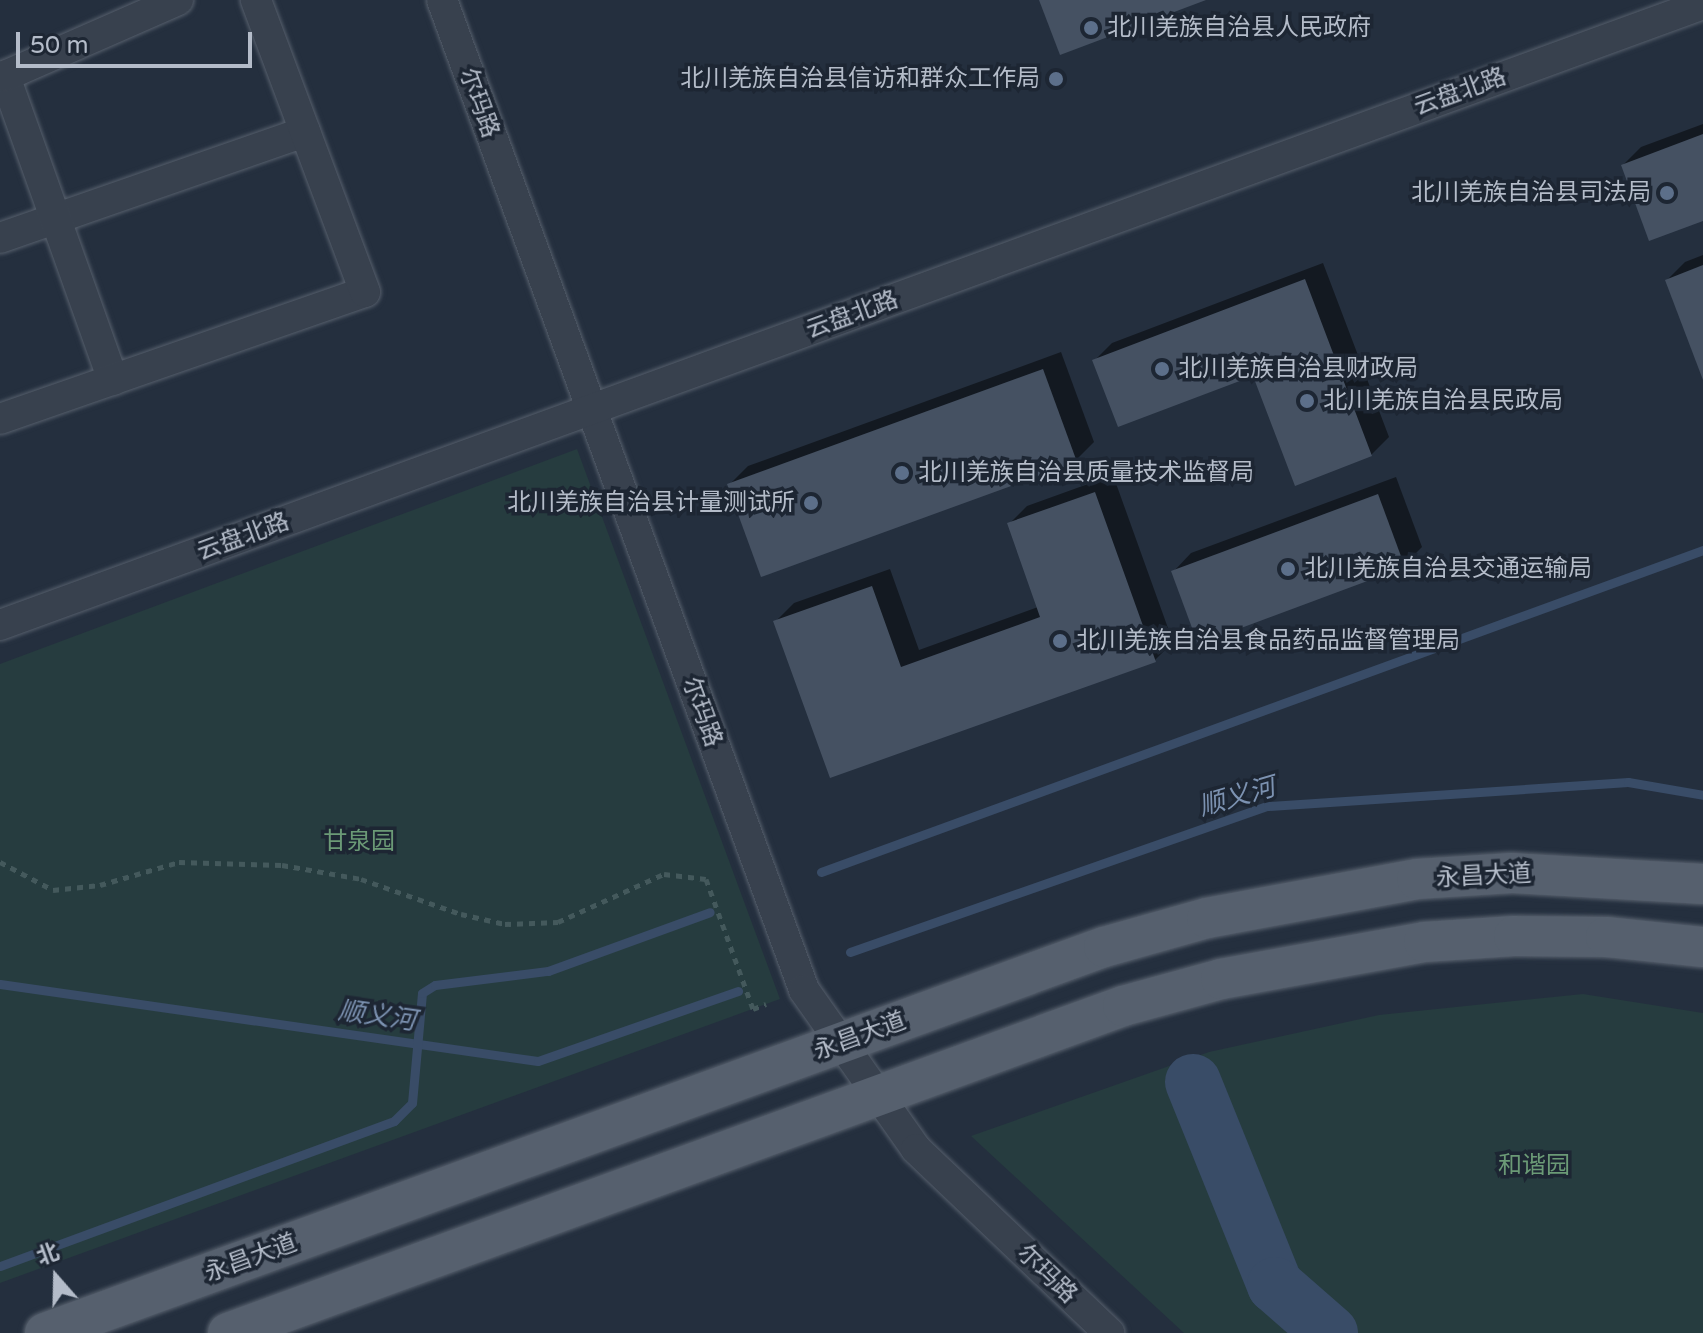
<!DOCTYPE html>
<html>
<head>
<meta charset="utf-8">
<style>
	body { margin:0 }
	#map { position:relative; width:1703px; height:1333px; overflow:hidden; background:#242f3e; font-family:"Varela Round","Noto Sans SC",sans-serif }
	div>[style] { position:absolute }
	.green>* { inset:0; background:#263c3f }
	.shadow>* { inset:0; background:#0007 }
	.stream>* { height:9px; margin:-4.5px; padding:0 4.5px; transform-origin:4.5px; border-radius:4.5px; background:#394c67 }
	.river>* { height:56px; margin:-28px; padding:0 28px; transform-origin:28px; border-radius:28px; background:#394c67 }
	.building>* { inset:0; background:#455162 }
	.path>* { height:5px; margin-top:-2.5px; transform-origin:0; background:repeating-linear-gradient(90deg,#44595c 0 6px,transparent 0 12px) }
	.roads { filter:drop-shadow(0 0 2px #565f6c) drop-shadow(0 0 2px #565f6c) }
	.minor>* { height:30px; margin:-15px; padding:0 15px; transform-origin:15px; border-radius:15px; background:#38414e }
	.major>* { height:40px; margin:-20px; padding:0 20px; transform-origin:20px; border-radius:20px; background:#56606e }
	.dots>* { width:22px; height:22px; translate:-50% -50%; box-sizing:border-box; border:4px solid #1d2633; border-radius:50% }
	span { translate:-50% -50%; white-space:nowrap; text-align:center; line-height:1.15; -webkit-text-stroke:7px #1d2633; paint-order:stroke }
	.poi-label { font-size:24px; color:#b4bcc9 }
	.left { translate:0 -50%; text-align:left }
	.right { translate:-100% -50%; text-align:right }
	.street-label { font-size:24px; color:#b4bcc9 }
	.park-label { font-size:24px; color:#6b9a76 }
	.water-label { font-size:26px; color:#7c92b1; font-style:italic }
	.north { position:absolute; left:16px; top:1237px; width:80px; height:80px; -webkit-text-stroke:6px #1d2633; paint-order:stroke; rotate:340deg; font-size:22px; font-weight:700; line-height:32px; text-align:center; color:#b4bcc9 }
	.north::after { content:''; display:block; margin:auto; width:28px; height:36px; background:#b4bcc9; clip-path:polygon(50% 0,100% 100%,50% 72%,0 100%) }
	.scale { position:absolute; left:16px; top:32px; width:236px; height:36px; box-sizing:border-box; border:4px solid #b4bcc9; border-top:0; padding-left:10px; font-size:24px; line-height:28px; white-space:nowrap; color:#b4bcc9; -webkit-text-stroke:6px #1d2633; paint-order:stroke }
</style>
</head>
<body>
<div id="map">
	<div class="green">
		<div style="clip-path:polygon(577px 449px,780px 999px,0 1283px,0 664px)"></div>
		<div style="clip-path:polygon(1583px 994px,1703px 1013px,1703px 1333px,1184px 1333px,971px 1136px,1209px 1052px,1379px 1015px)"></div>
	</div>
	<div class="shadow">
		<div style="clip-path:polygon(1703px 124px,1703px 218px,1623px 165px,1641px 147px)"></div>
		<div style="clip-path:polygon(1703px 255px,1703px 375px,1667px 280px,1685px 262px)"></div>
		<div style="clip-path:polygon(1323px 263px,1389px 437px,1371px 455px,1254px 373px,1094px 361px,1112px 343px)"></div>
		<div style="clip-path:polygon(1061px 352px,1094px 442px,1076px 460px,730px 484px,748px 466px)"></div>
		<div style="clip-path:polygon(1113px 475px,1173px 642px,1155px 660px,831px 776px,776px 621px,794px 603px,890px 569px,919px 650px,1038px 607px,1009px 524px,1027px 506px)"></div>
		<div style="clip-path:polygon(1396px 477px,1422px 547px,1404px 565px,1174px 571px,1191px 553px)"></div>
	</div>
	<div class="stream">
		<div style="left:821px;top:872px;width:939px;rotate:-20.06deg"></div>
		<div style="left:850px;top:952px;width:443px;rotate:-19.3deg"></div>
		<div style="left:1268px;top:806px;width:361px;rotate:-3.8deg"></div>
		<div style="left:1628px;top:782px;width:76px;rotate:9.8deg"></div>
		<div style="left:0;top:984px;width:543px;rotate:8.15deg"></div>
		<div style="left:538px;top:1061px;width:212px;rotate:-19.3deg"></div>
		<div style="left:0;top:1266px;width:420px;rotate:-20.2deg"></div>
		<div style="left:394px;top:1121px;width:25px;rotate:-45deg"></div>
		<div style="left:412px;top:1103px;width:110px;rotate:-84.8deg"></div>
		<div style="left:422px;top:993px;width:15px;rotate:-32deg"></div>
		<div style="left:435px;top:985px;width:114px;rotate:-7.1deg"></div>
		<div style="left:548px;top:971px;width:172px;rotate:-20deg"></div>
	</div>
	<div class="river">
		<div style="left:1193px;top:1082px;width:219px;rotate:68deg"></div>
		<div style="left:1275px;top:1285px;width:73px;rotate:41.1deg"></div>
	</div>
	<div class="building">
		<div style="clip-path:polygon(1039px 0,1206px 0,1060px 55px)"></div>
		<div style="clip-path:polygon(1703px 134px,1703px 221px,1649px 241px,1621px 165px)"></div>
		<div style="clip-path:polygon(1703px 265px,1703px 380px,1665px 280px)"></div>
		<div style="clip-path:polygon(1305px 279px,1372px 456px,1295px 486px,1253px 376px,1118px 427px,1092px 360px)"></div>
		<div style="clip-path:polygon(1043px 369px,1077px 462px,761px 577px,727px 484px)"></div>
		<div style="clip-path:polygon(1095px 492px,1156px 662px,830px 778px,773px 621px,872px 586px,901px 667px,1040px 617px,1007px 523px)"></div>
		<div style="clip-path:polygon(1378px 494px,1405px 567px,1198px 644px,1171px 571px)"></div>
	</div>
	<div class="path">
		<div style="left:0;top:862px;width:60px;rotate:27.8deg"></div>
		<div style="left:53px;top:890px;width:47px;rotate:-6.1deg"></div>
		<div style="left:100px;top:885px;width:82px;rotate:-16.2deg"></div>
		<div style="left:179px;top:862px;width:103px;rotate:1.7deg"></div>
		<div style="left:282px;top:865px;width:80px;rotate:10deg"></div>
		<div style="left:361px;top:879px;width:106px;rotate:19.3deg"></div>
		<div style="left:461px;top:914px;width:45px;rotate:12.8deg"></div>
		<div style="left:505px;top:924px;width:53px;rotate:-2.2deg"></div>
		<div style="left:558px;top:922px;width:116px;rotate:-24.4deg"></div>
		<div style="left:664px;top:874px;width:42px;rotate:6.8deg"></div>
		<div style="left:706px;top:879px;width:138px;rotate:70.1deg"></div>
		<div style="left:753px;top:1009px;width:14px;rotate:-21deg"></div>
	</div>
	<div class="roads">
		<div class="minor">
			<div style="left:442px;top:0;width:1054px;rotate:69.91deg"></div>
			<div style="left:804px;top:990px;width:194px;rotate:54.8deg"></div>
			<div style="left:916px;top:1149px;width:267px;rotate:43.6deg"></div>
			<div style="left:0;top:238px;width:323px;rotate:-19.2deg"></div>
			<div style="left:113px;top:380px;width:323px;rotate:-109.6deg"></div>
			<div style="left:5px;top:76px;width:189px;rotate:-23.7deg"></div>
			<div style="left:0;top:419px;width:386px;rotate:-19.2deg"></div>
			<div style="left:365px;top:292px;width:312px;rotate:-110.5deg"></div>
			<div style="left:0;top:625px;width:1813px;rotate:-20.03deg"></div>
		</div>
		<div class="major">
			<div style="left:45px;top:1333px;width:1127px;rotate:-20.03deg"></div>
			<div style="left:1104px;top:947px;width:107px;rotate:-15.7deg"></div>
			<div style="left:1207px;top:918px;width:214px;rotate:-10.5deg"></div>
			<div style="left:1417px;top:879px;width:95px;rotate:-3.6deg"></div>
			<div style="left:1512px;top:873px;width:191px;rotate:3.3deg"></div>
			<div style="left:228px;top:1333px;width:953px;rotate:-20.07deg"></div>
			<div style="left:1123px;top:1006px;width:102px;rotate:-15.4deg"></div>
			<div style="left:1221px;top:979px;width:206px;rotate:-10.3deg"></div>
			<div style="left:1424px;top:942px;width:90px;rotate:-3.8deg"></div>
			<div style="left:1514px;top:936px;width:92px;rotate:0.6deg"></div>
			<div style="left:1606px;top:937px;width:98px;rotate:5.9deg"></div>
		</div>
	</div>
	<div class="dots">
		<div style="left:1091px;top:28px;background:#5c6f8a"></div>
		<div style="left:1056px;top:79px;background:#5c6f8a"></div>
		<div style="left:1667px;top:193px;background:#5c6f8a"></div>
		<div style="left:1162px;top:369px;background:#5c6f8a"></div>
		<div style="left:1307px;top:401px;background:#5c6f8a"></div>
		<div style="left:902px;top:473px;background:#5c6f8a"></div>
		<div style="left:811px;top:503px;background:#5c6f8a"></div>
		<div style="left:1288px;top:569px;background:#5c6f8a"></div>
		<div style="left:1060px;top:641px;background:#5c6f8a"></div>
	</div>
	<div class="poi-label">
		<span class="left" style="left:1107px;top:28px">北川羌族自治县人民政府</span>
		<span class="right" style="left:1040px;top:79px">北川羌族自治县信访和群众工作局</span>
		<span class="right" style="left:1651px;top:193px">北川羌族自治县司法局</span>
		<span class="left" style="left:1178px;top:369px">北川羌族自治县财政局</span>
		<span class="left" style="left:1323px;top:401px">北川羌族自治县民政局</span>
		<span class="left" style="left:918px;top:473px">北川羌族自治县质量技术监督局</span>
		<span class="right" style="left:795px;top:503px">北川羌族自治县计量测试所</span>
		<span class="left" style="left:1304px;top:569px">北川羌族自治县交通运输局</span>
		<span class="left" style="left:1076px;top:641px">北川羌族自治县食品药品监督管理局</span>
	</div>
	<div class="street-label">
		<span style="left:1460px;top:92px;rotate:-20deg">云盘北路</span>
		<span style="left:479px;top:103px;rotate:70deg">尔玛路</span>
		<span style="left:852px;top:315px;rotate:-20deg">云盘北路</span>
		<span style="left:243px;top:537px;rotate:-20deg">云盘北路</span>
		<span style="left:702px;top:712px;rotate:70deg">尔玛路</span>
		<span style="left:1484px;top:876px;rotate:-3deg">永昌大道</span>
		<span style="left:860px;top:1036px;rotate:-20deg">永昌大道</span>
		<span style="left:251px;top:1258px;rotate:-20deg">永昌大道</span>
		<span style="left:1047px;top:1274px;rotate:44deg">尔玛路</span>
	</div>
	<div class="park-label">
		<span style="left:359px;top:842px">甘泉园</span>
		<span style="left:1534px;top:1166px">和谐园</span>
	</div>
	<div class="water-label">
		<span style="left:1237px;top:797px;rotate:-16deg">顺义河</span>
		<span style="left:377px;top:1016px;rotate:8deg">顺义河</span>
	</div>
	<div class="north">北</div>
	<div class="scale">50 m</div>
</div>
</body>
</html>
